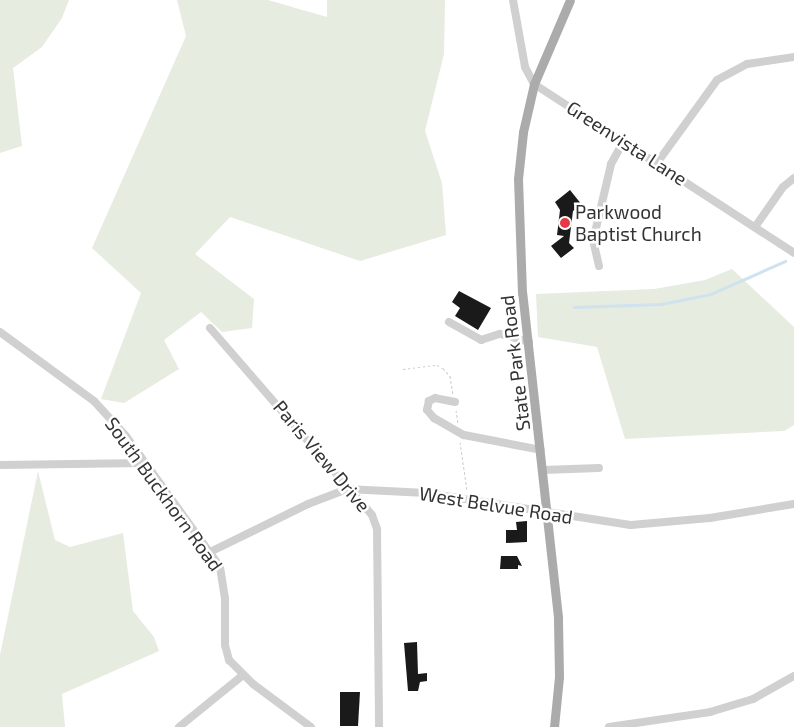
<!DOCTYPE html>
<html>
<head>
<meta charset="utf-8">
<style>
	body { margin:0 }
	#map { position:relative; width:794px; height:727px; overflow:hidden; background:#fff; font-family:"Exo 2",sans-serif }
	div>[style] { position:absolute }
	.green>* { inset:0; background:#e6ecdf }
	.stream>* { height:2.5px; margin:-1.25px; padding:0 1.25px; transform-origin:1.25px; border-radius:1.25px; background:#cfe2ee }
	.building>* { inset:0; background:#1a1a1a }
	.path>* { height:1px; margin-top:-0.5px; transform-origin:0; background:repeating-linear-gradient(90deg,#cdcdcd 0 2.5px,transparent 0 5px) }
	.minor>* { height:8px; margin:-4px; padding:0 4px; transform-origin:4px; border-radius:4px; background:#d0d0d0 }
	.major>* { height:9px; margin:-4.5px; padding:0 4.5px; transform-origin:4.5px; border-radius:4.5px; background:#ababab }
	.dots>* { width:14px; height:14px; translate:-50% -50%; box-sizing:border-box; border:2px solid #fff; border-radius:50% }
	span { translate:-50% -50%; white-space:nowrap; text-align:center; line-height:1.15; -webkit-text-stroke:5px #fff; paint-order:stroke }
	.street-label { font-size:19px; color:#333 }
	.poi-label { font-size:19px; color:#333 }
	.left { translate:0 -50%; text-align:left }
</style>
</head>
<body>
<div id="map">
	<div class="green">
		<div style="clip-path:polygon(0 0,69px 0,62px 18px,42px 47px,13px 68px,22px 146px,0 153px)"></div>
		<div style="clip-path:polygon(177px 0,268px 0,327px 17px,327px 0,445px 0,444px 54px,425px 131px,442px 183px,446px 235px,360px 261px,230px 217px,195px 254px,254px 299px,252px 328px,222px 332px,201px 312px,164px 340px,179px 369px,124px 403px,101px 399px,141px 293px,92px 248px,186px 36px)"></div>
		<div style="clip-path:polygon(732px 269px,794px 327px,794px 425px,784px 431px,625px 439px,597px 347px,538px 337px,536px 294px,654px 289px,705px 280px)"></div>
		<div style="clip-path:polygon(38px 471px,55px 540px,70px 547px,123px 533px,133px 611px,154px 637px,159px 651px,62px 694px,65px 727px,0 727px,0 655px)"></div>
	</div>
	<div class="stream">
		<div style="left:574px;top:307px;width:87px;rotate:-2deg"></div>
		<div style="left:661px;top:304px;width:51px;rotate:-11.3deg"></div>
		<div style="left:711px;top:294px;width:81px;rotate:-24deg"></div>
	</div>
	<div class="building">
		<div style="clip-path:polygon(570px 190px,582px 205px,573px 211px,569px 243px,574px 248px,561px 258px,551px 246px,564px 236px,557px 235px,560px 210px,555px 202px)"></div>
		<div style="clip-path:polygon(459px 291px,491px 308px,478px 330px,455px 316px,460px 308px,452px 302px)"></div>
		<div style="clip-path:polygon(527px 521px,527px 542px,506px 543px,506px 530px,517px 530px,516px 522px)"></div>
		<div style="clip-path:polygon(501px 556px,517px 556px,522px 566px,518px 565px,518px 569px,500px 569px)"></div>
		<div style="clip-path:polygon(417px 642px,418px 674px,427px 673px,427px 681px,420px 682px,418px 691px,408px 691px,404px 643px)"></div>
		<div style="clip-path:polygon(340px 692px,360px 692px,358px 726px,340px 726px)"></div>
	</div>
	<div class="path">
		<div style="left:403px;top:369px;width:34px;rotate:-7deg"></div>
		<div style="left:437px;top:365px;width:7px;rotate:27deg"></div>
		<div style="left:443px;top:368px;width:11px;rotate:49deg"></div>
		<div style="left:450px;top:376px;width:18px;rotate:81deg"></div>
		<div style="left:456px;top:410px;width:14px;rotate:82deg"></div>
		<div style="left:460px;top:442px;width:49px;rotate:81.7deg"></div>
	</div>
	<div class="minor">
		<div style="left:513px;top:0;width:68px;rotate:79.8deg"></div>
		<div style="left:525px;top:67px;width:19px;rotate:62deg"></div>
		<div style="left:534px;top:84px;width:310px;rotate:33deg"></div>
		<div style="left:657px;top:163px;width:102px;rotate:-54.1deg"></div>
		<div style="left:717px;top:80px;width:34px;rotate:-28deg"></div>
		<div style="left:747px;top:64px;width:48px;rotate:-8.5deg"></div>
		<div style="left:755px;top:227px;width:49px;rotate:-55deg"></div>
		<div style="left:783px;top:187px;width:14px;rotate:-39deg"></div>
		<div style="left:599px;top:266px;width:26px;rotate:-103deg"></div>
		<div style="left:593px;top:241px;width:79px;rotate:-76.8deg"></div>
		<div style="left:611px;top:164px;width:26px;rotate:-61deg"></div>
		<div style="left:449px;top:322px;width:37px;rotate:29deg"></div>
		<div style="left:481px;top:340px;width:20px;rotate:-18deg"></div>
		<div style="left:500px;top:334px;width:30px;rotate:15deg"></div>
		<div style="left:210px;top:328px;width:247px;rotate:49.1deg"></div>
		<div style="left:372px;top:515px;width:15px;rotate:70deg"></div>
		<div style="left:377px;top:529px;width:198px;rotate:89.4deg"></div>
		<div style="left:0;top:332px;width:117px;rotate:36.3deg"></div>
		<div style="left:94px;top:401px;width:47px;rotate:47.6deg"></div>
		<div style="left:126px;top:436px;width:161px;rotate:54.3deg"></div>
		<div style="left:220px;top:567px;width:31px;rotate:81deg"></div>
		<div style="left:225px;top:598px;width:47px;rotate:90deg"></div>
		<div style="left:225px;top:645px;width:16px;rotate:75deg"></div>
		<div style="left:229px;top:660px;width:34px;rotate:45deg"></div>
		<div style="left:253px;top:684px;width:72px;rotate:36.6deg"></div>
		<div style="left:455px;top:402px;width:20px;rotate:-169deg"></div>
		<div style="left:435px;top:398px;width:7px;rotate:153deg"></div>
		<div style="left:429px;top:401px;width:9px;rotate:103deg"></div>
		<div style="left:427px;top:410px;width:11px;rotate:49deg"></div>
		<div style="left:434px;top:418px;width:34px;rotate:30deg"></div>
		<div style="left:464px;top:435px;width:78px;rotate:11deg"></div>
		<div style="left:0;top:465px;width:145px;rotate:-0.8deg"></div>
		<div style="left:543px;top:470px;width:56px;rotate:-2deg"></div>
		<div style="left:210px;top:552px;width:109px;rotate:-26.1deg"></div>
		<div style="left:308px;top:504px;width:42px;rotate:-21deg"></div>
		<div style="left:347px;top:489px;width:79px;rotate:2.9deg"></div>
		<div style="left:426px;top:493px;width:207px;rotate:8.9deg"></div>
		<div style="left:631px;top:525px;width:79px;rotate:-5.1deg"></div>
		<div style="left:710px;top:518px;width:85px;rotate:-9.5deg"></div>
		<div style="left:179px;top:727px;width:82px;rotate:-39.1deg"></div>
		<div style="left:609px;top:727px;width:102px;rotate:-8.4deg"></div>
		<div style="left:710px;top:712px;width:45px;rotate:-16.8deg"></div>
		<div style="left:753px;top:699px;width:47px;rotate:-29.3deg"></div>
	</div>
	<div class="major">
		<div style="left:554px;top:727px;width:50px;rotate:-84.3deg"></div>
		<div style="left:559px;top:677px;width:60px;rotate:-91deg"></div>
		<div style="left:558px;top:617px;width:326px;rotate:-96.3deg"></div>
		<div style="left:522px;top:293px;width:114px;rotate:-92deg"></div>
		<div style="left:518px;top:179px;width:47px;rotate:-83.9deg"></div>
		<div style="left:523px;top:132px;width:49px;rotate:-77.1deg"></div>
		<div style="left:534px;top:84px;width:91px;rotate:-66.8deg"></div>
	</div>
	<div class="dots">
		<div style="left:565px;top:223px;background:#e63946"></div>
	</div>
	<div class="street-label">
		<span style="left:627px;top:143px;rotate:33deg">Greenvista Lane</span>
		<span style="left:515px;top:363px;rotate:-97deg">State Park Road</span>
		<span style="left:322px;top:456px;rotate:50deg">Paris View Drive</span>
		<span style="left:164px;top:494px;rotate:54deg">South Buckhorn Road</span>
		<span style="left:496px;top:505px;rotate:9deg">West Belvue Road</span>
	</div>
	<div class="poi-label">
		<span class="left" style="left:575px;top:223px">Parkwood<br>Baptist Church</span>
	</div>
</div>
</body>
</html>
